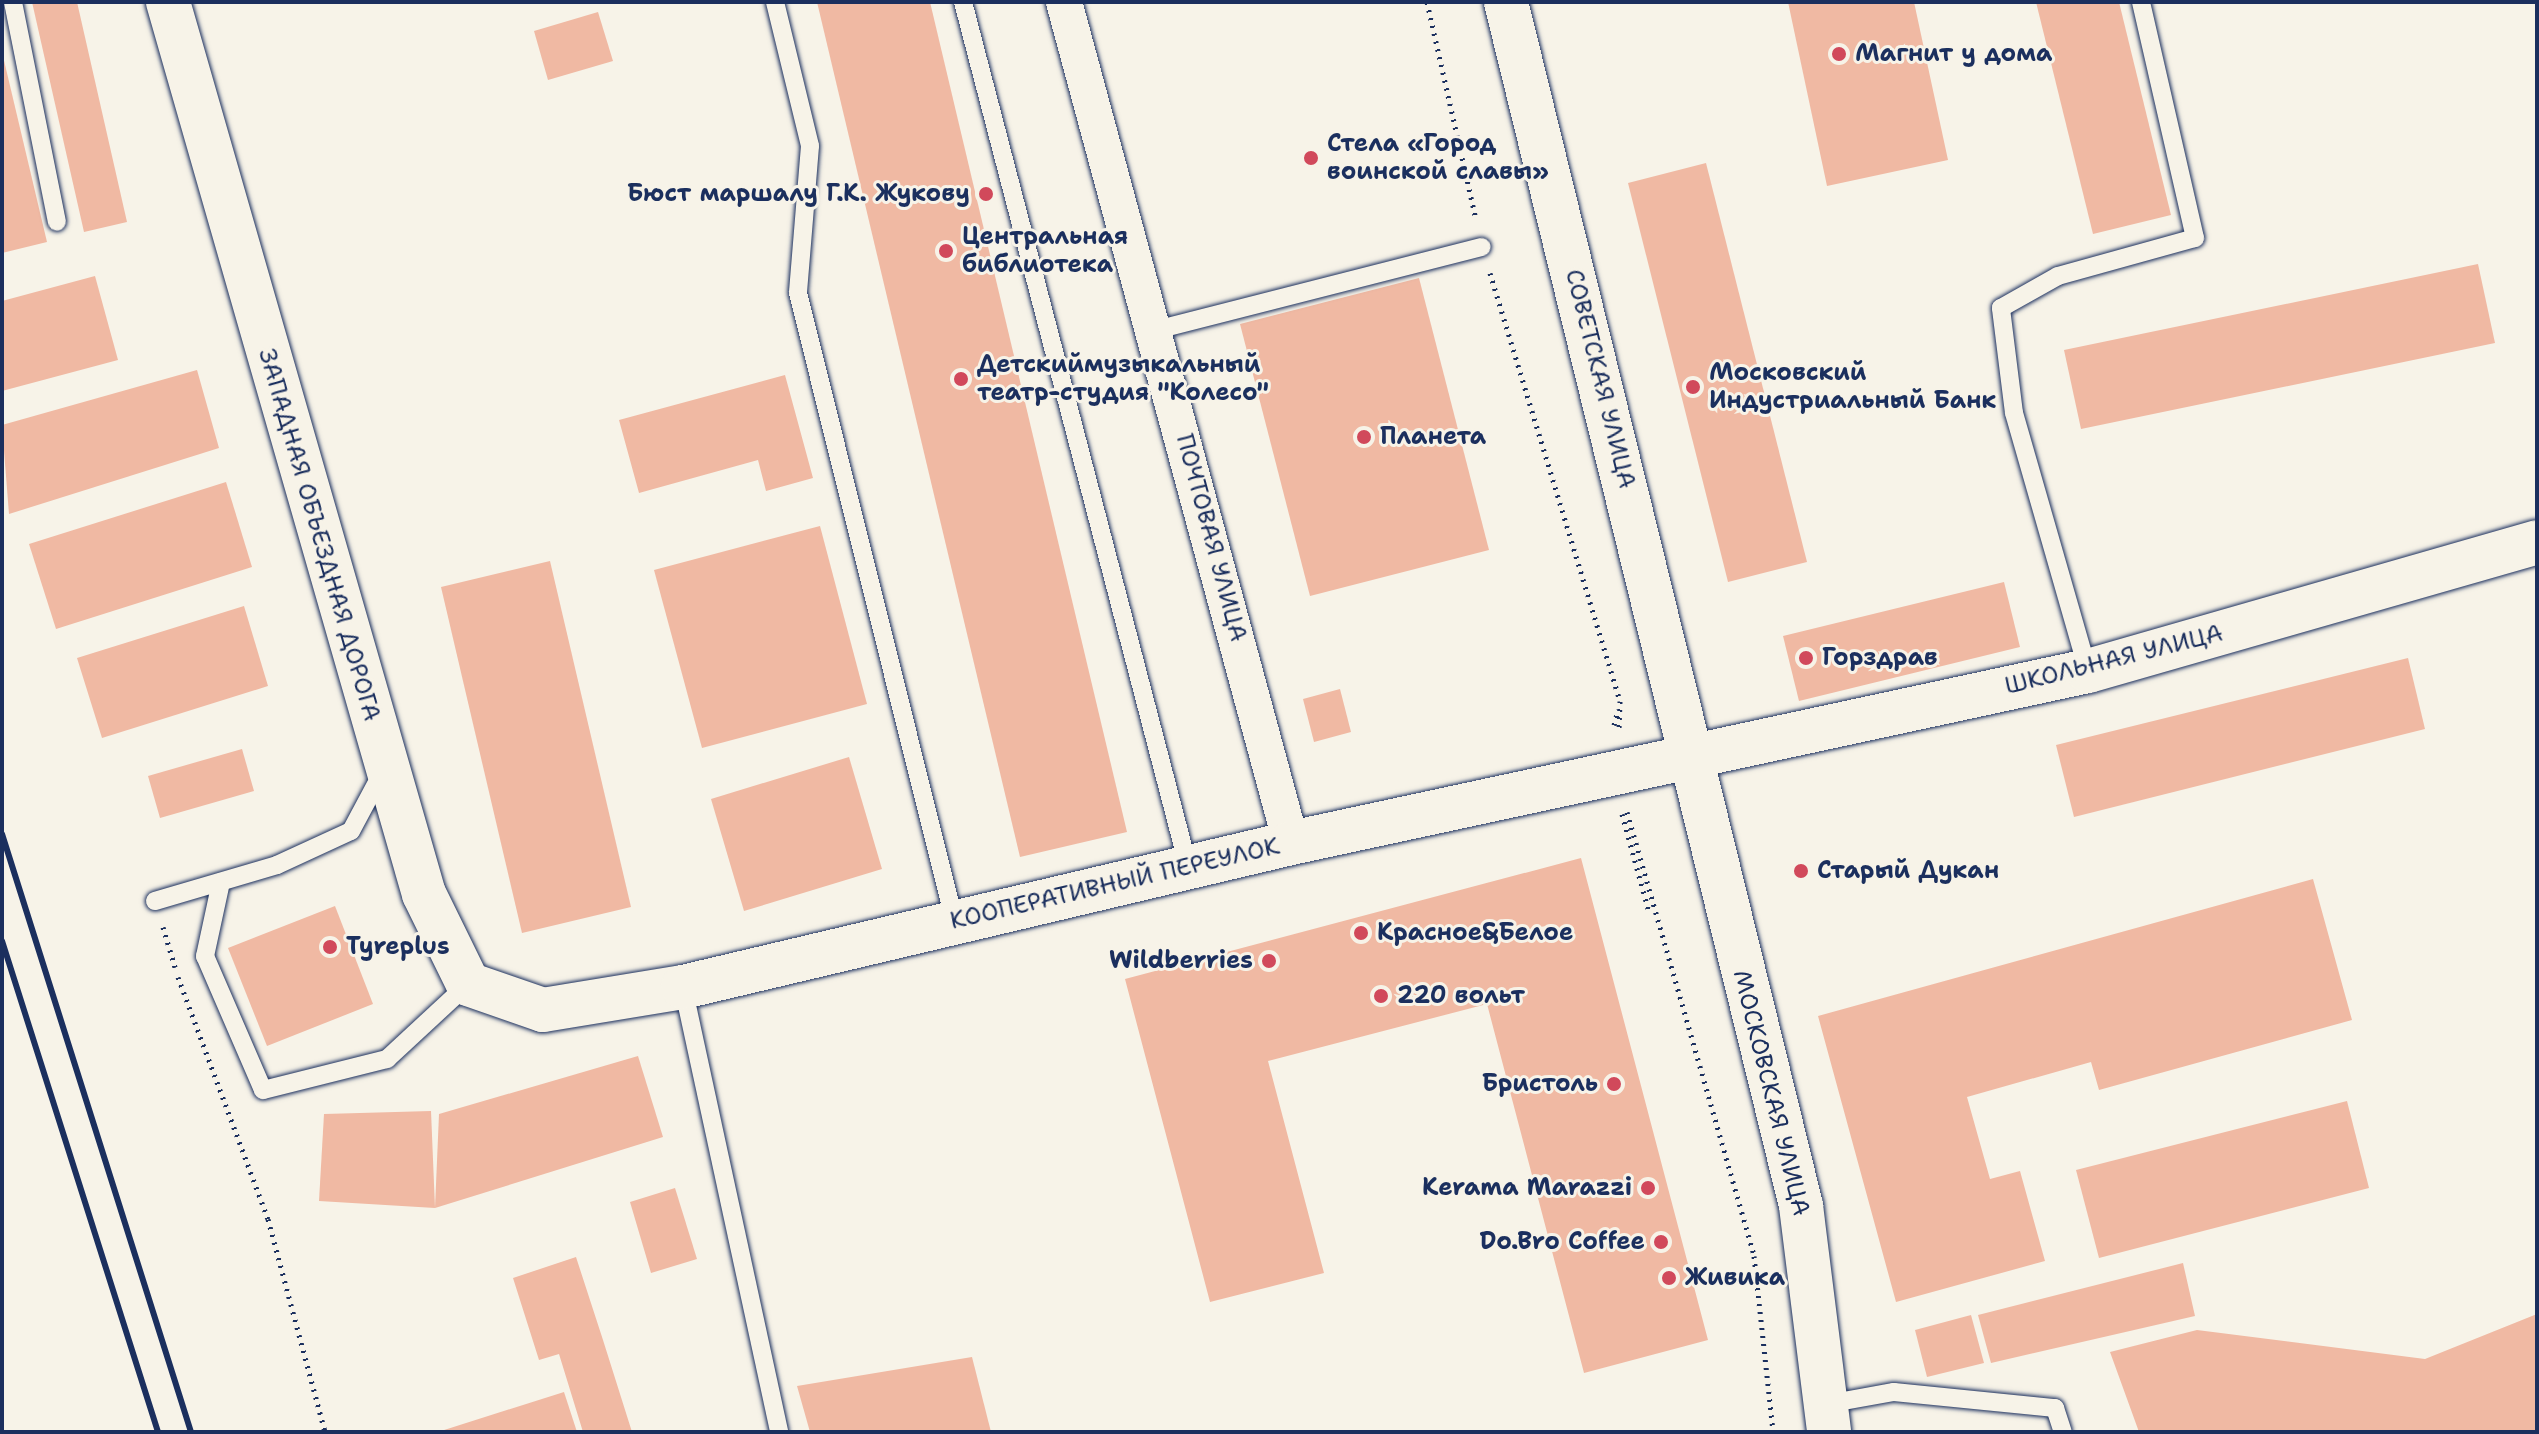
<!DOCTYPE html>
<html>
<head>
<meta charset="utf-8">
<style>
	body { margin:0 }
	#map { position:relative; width:2539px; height:1434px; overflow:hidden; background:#f7f3e8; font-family:"Shantell Sans",sans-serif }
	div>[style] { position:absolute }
	.building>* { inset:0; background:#f0b9a3 }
	.path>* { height:5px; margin-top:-2.5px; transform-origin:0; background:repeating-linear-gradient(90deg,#1b2f5e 0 2px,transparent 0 8px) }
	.roads { filter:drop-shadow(0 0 2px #1b2f5e) drop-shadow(0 0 2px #1b2f5e) }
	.lane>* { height:18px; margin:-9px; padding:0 9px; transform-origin:9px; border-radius:9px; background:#f7f3e8 }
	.street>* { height:36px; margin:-18px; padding:0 18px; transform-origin:18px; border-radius:18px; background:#f7f3e8 }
	.secondary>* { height:44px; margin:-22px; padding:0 22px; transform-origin:22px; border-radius:22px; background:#f7f3e8 }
	.rail>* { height:6px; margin:-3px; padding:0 3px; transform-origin:3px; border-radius:3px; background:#1b2f5e }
	.dots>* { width:22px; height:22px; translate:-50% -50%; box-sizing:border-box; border:4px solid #f7f3e8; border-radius:50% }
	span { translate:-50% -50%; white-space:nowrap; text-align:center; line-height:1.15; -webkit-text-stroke:6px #f7f3e8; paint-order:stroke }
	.poi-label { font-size:24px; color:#1b2f5e; font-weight:700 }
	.left { translate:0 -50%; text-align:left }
	.right { translate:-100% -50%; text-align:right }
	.street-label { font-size:24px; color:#1b2f5e }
	.frame { position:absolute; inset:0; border:4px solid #1b2f5e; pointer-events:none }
</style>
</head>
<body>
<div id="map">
	<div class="building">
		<div style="clip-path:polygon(32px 2px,77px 2px,127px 222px,84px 232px)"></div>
		<div style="clip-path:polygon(817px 2px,930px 2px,1127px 832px,1020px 857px)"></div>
		<div style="clip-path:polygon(1788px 2px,1914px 2px,1948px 160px,1827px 186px)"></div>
		<div style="clip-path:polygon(2036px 2px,2119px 2px,2171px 215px,2093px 234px)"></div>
		<div style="clip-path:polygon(598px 12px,613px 61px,548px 80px,534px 31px)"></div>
		<div style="clip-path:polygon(2px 52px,47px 242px,2px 253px)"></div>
		<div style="clip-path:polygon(1706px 163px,1807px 562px,1728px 582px,1628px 183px)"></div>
		<div style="clip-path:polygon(2478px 264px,2495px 343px,2081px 429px,2064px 350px)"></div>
		<div style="clip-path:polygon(95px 276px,118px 360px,2px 391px,2px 301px)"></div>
		<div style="clip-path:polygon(1419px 278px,1489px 550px,1310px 596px,1240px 324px)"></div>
		<div style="clip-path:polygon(197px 370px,219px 448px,9px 514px,2px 425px)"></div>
		<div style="clip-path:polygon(785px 375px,813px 478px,766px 491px,758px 460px,639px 493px,619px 420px)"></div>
		<div style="clip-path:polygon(226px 482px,252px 567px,56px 629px,29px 544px)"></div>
		<div style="clip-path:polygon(820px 526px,867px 704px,702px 748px,654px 570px)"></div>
		<div style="clip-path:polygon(550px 561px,631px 907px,522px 933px,441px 587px)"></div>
		<div style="clip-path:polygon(2004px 582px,2020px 647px,1799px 701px,1783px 636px)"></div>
		<div style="clip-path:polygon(244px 606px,268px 686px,102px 738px,77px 658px)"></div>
		<div style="clip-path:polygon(2408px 658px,2425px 729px,2074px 817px,2056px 745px)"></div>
		<div style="clip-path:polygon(1340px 689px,1351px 732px,1314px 742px,1303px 699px)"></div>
		<div style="clip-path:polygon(242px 749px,254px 791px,160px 818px,148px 776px)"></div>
		<div style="clip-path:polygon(849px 757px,882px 869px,744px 911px,711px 799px)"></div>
		<div style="clip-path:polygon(1581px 858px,1708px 1340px,1584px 1373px,1487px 1004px,1268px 1061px,1324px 1273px,1210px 1302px,1125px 979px)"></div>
		<div style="clip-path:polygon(2313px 879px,2352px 1020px,2099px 1090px,2091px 1062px,1967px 1097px,1990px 1179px,2020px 1171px,2045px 1261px,1896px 1302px,1818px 1016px)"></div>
		<div style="clip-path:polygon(335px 906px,373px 1004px,267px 1046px,228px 948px)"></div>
		<div style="clip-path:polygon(638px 1056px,663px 1137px,435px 1208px,439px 1114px)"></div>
		<div style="clip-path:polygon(2347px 1101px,2369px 1188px,2099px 1258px,2076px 1170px)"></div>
		<div style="clip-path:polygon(431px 1111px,435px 1208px,319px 1201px,324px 1114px)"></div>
		<div style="clip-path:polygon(675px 1188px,697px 1259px,651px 1273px,630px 1202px)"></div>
		<div style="clip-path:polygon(576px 1257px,603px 1340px,632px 1432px,583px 1432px,559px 1354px,539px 1360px,513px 1278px)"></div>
		<div style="clip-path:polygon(2183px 1263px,2195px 1316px,1991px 1363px,1978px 1315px)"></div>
		<div style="clip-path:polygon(2537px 1314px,2537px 1432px,2139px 1432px,2110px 1352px,2197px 1330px,2425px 1359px)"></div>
		<div style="clip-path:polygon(1971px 1315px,1984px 1363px,1927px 1377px,1915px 1330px)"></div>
		<div style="clip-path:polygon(972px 1357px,991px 1432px,810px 1432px,797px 1386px)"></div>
		<div style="clip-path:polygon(564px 1392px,577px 1432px,441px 1432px,441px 1431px)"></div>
	</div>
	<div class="path">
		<div style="left:1427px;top:2px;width:223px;rotate:77.3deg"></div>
		<div style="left:1490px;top:273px;width:447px;rotate:73.1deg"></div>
		<div style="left:1620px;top:701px;width:30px;rotate:92deg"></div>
		<div style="left:1614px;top:725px;width:16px;rotate:-75deg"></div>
		<div style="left:1627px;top:812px;width:462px;rotate:74deg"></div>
		<div style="left:1754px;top:1256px;width:177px;rotate:83.8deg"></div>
		<div style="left:1622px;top:814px;width:102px;rotate:74.6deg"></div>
		<div style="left:163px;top:927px;width:42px;rotate:73.3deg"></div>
		<div style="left:178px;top:977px;width:258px;rotate:69.6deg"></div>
		<div style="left:268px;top:1219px;width:220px;rotate:75deg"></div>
	</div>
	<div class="roads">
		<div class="lane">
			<div style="left:13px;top:2px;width:224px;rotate:78.7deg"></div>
			<div style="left:775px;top:2px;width:148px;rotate:76.3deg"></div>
			<div style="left:810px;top:146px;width:147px;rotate:94.7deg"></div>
			<div style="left:798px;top:293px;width:649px;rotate:76.01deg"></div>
			<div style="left:963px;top:2px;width:893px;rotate:75.4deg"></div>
			<div style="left:1156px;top:330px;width:336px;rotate:-14.3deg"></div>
			<div style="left:2088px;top:671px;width:268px;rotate:-106deg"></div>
			<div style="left:2014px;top:413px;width:106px;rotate:-97.1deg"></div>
			<div style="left:2001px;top:308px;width:65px;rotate:-29.3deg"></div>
			<div style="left:2058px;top:276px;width:142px;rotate:-15.5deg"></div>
			<div style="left:2195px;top:238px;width:242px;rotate:-102.9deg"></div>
			<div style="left:221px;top:882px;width:76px;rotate:102.2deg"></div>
			<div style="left:205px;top:956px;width:146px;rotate:66.6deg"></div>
			<div style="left:263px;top:1090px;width:128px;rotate:-14deg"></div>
			<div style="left:387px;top:1059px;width:110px;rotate:-42.8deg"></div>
			<div style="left:155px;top:901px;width:127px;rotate:-16.4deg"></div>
			<div style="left:277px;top:865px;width:81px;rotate:-24.7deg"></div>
			<div style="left:351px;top:831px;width:68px;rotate:-61.9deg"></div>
			<div style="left:683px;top:987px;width:455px;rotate:77.8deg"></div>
			<div style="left:1827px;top:1404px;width:68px;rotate:-10.2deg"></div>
			<div style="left:1894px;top:1392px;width:162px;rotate:5.7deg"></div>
			<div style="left:2055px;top:1408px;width:25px;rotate:72deg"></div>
		</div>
		<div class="street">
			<div style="left:1064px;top:2px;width:871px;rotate:74.89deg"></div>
		</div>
		<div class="secondary">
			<div style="left:168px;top:2px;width:928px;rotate:73.99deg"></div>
			<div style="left:424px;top:894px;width:100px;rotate:63.9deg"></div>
			<div style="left:468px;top:984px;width:79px;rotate:19.1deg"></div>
			<div style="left:543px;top:1010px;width:142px;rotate:-9.3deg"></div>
			<div style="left:683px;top:987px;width:625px;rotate:-13.32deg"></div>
			<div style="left:1291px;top:843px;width:815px;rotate:-12.18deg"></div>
			<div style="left:2088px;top:671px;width:467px;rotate:-16deg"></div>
			<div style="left:1506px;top:2px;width:1240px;rotate:76.23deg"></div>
			<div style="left:1801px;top:1206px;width:228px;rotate:82.9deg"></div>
		</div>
	</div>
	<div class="rail">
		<div style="left:2px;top:834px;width:627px;rotate:72.46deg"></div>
		<div style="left:2px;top:941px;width:515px;rotate:72.37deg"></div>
	</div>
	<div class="dots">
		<div style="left:1839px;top:54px;background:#d1495b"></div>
		<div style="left:1311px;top:158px;background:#d1495b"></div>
		<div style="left:986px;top:194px;background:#d1495b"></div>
		<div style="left:946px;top:251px;background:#d1495b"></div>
		<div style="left:961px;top:379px;background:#d1495b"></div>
		<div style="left:1693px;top:387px;background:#d1495b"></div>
		<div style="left:1364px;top:437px;background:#d1495b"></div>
		<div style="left:1806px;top:658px;background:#d1495b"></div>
		<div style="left:1801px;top:871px;background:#d1495b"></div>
		<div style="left:1361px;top:933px;background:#d1495b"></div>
		<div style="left:330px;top:947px;background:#d1495b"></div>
		<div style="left:1269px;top:961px;background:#d1495b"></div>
		<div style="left:1381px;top:996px;background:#d1495b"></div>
		<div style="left:1614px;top:1084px;background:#d1495b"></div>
		<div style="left:1648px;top:1188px;background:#d1495b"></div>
		<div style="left:1661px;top:1242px;background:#d1495b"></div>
		<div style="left:1669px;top:1278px;background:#d1495b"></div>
	</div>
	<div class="poi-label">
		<span class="left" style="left:1855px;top:54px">Магнит у дома</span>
		<span class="left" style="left:1327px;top:158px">Стела «Город<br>воинской славы»</span>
		<span class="right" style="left:970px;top:194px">Бюст маршалу Г.К. Жукову</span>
		<span class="left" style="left:962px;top:251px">Центральная<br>библиотека</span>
		<span class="left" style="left:977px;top:379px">Детскиймузыкальный<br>театр-студия "Колесо"</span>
		<span class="left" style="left:1709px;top:387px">Московский<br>Индустриальный Банк</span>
		<span class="left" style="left:1380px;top:437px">Планета</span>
		<span class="left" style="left:1822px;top:658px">Горздрав</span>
		<span class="left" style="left:1817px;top:871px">Старый Дукан</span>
		<span class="left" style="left:1377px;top:933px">Красное&amp;Белое</span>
		<span class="left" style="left:346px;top:947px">Tyreplus</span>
		<span class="right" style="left:1253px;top:961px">Wildberries</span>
		<span class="left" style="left:1397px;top:996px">220 вольт</span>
		<span class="right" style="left:1598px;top:1084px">Бристоль</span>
		<span class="right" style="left:1632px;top:1188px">Kerama Marazzi</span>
		<span class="right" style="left:1645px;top:1242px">Do.Bro Coffee</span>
		<span class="left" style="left:1685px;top:1278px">Живика</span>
	</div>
	<div class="street-label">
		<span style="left:1600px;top:379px;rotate:76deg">СОВЕТСКАЯ УЛИЦА</span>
		<span style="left:319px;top:535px;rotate:74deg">ЗАПАДНАЯ ОБЪЕЗДНАЯ ДОРОГА</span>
		<span style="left:1211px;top:538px;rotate:75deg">ПОЧТОВАЯ УЛИЦА</span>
		<span style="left:2114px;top:660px;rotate:-14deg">ШКОЛЬНАЯ УЛИЦА</span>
		<span style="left:1115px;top:884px;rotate:-13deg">КООПЕРАТИВНЫЙ ПЕРЕУЛОК</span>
		<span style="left:1771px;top:1093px;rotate:76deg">МОСКОВСКАЯ УЛИЦА</span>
	</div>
	<div class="frame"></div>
</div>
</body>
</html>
